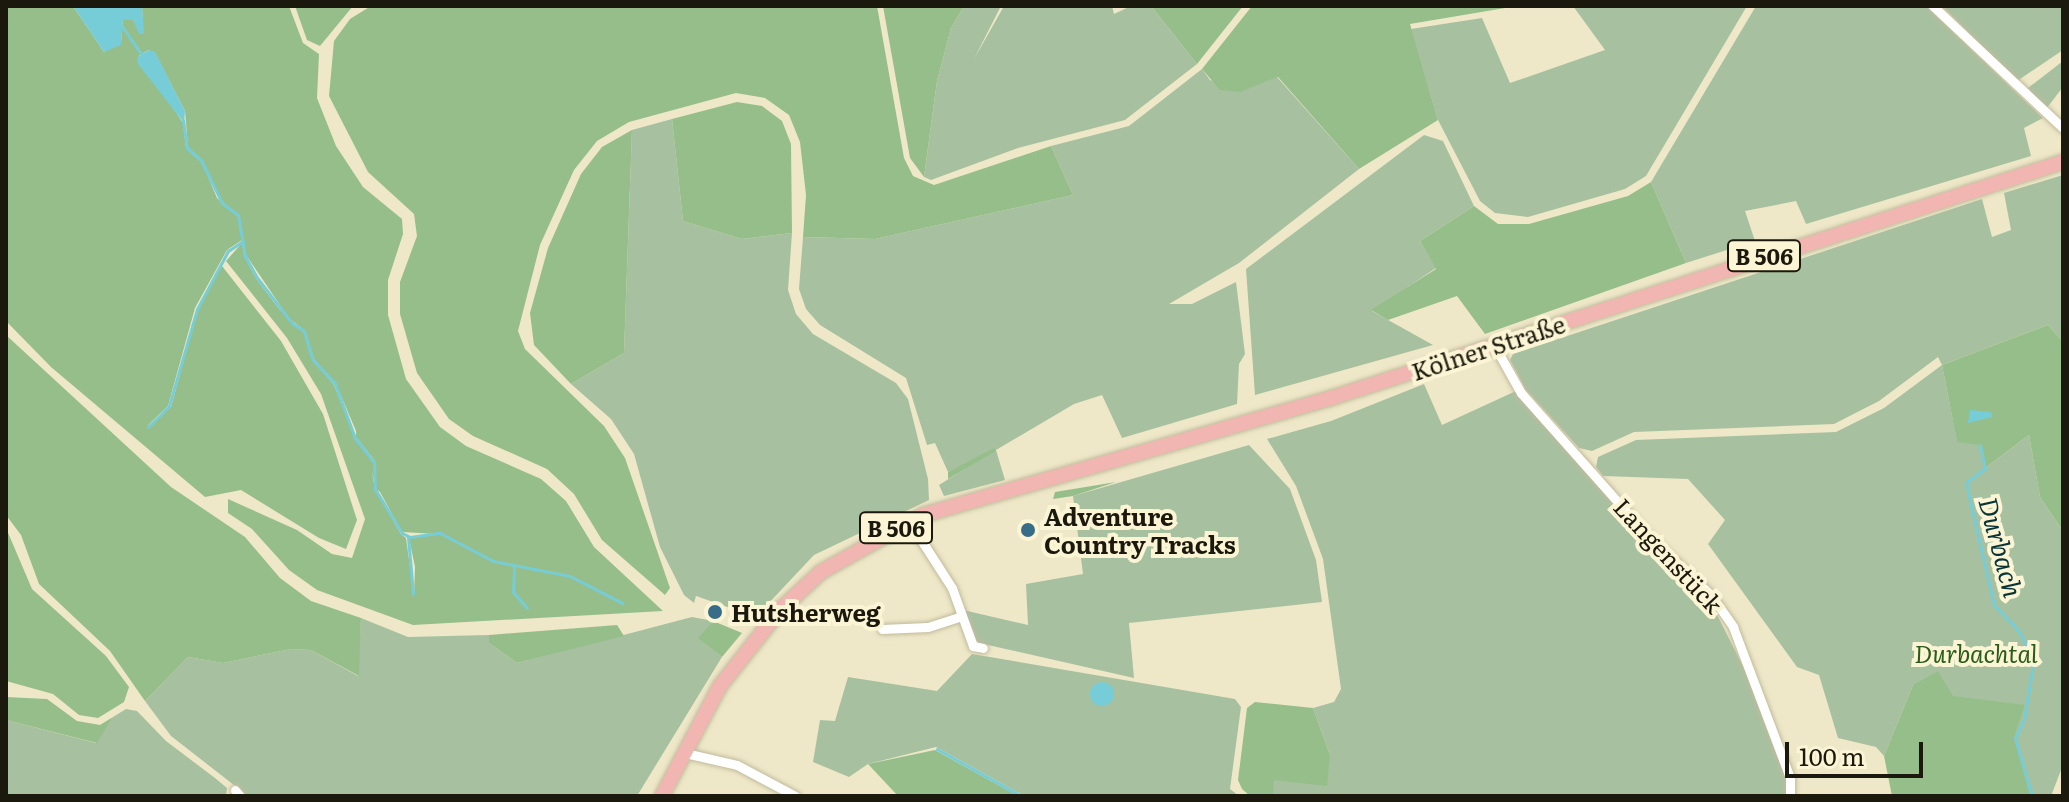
<!DOCTYPE html>
<html>
<head>
<meta charset="utf-8">
<style>
	body { margin:0 }
	#map { position:relative; width:2069px; height:802px; overflow:hidden; background:#eee8c8; font-family:Literata,serif }
	div>[style] { position:absolute }
	.green>* { inset:0; background:#a7c1a0 }
	.forest>* { inset:0; background:#96be8a }
	.water>* { inset:0; background:#77cdd7 }
	.round { border-radius:50% }
	.stream>* { height:3px; margin:-1.5px; padding:0 1.5px; transform-origin:1.5px; border-radius:1.5px; background:#77cdd7 }
	.roads { filter:drop-shadow(0 0 2px #c1bb9d) drop-shadow(0 0 2px #c1bb9d) }
	.minor>* { height:9px; margin:-4.5px; padding:0 4.5px; transform-origin:4.5px; border-radius:4.5px; background:#fff }
	.primary>* { height:14px; margin:-7px; padding:0 7px; transform-origin:7px; border-radius:7px; background:#f2b6b2 }
	.dots>* { width:22px; height:22px; translate:-50% -50%; box-sizing:border-box; border:4px solid #fbf5d5; border-radius:50% }
	span { translate:-50% -50%; white-space:nowrap; text-align:center; line-height:1.15; -webkit-text-stroke:8px #fbf5d5; paint-order:stroke }
	.shield-label span { padding:2px 6px; background:#fbf5d5; border:2px solid; border-radius:6px; -webkit-text-stroke-width:0 }
	.shield-label { font-size:22px; color:#1b190d; font-weight:700 }
	.street-label { font-size:24px; color:#1b190d }
	.poi-label { font-size:24px; color:#1b190d; font-weight:700 }
	.left { translate:0 -50%; text-align:left }
	.park-label { font-size:24px; color:#2a5d17; font-style:italic }
	.water-label { font-size:26px; color:#083438; font-style:italic }
	.frame { position:absolute; inset:0; border:8px solid #1b190d; pointer-events:none }
	.scale { position:absolute; left:1785px; top:742px; width:138px; height:36px; box-sizing:border-box; border:4px solid #1b190d; border-top:0; padding-left:10px; font-size:24px; line-height:28px; white-space:nowrap; color:#1b190d; -webkit-text-stroke:6px #fbf5d5; paint-order:stroke }
</style>
</head>
<body>
<div id="map">
	<div class="green">
		<div style="clip-path:polygon(964px 6px,1001px 6px,974px 59px,1004px 6px,1112px 6px,1114px 14px,1131px 6px,1151px 6px,1197px 64px,1125px 120px,1018px 148px,931px 180px,924px 177px,937px 81px,951px 28px)"></div>
		<div style="clip-path:polygon(1573px 6px,1747px 6px,1646px 176px,1625px 189px,1528px 217px,1495px 213px,1480px 201px,1438px 120px,1411px 29px,1482px 18px,1510px 83px,1605px 50px)"></div>
		<div style="clip-path:polygon(1756px 6px,1926px 6px,2043px 118px,2024px 128px,2031px 156px,1806px 224px,1796px 201px,1745px 211px,1755px 241px,1686px 263px,1651px 182px)"></div>
		<div style="clip-path:polygon(1942px 6px,2063px 6px,2063px 50px,2017px 81px)"></div>
		<div style="clip-path:polygon(2063px 61px,2063px 87px,2046px 109px,2028px 88px)"></div>
		<div style="clip-path:polygon(1202px 69px,1210px 80px,1240px 91px,1277px 77px,1359px 169px,1239px 263px,1169px 304px,1192px 304px,1236px 282px,1245px 354px,1239px 364px,1237px 404px,1122px 438px,1102px 395px,1074px 404px,996px 450px,1005px 480px,944px 496px,939px 485px,995px 450px,948px 472px,935px 443px,927px 445px,906px 378px,820px 325px,806px 309px,799px 289px,803px 237px,875px 239px,1073px 195px,1051px 146px,1129px 126px)"></div>
		<div style="clip-path:polygon(672px 119px,683px 221px,742px 239px,792px 233px,788px 290px,796px 314px,813px 334px,896px 383px,908px 399px,928px 479px,929px 500px,814px 555px,749px 624px,736px 610px,696px 596px,694px 603px,684px 595px,660px 547px,634px 454px,611px 419px,571px 384px,624px 353px,632px 130px)"></div>
		<div style="clip-path:polygon(1424px 135px,1443px 141px,1474px 206px,1420px 241px,1436px 268px,1372px 311px,1433px 345px,1255px 395px,1246px 269px)"></div>
		<div style="clip-path:polygon(2063px 175px,2063px 342px,2048px 325px,1942px 365px,1957px 441px,1980px 444px,1985px 468px,2029px 435px,2040px 497px,2063px 531px,2063px 765px,2051px 796px,2025px 796px,1953px 696px,1913px 685px,1884px 756px,1876px 747px,1838px 738px,1819px 675px,1797px 667px,1708px 544px,1725px 520px,1688px 479px,1603px 476px,1596px 467px,1598px 457px,1636px 440px,1836px 432px,1884px 408px,1942px 365px,1938px 357px,1879px 401px,1834px 424px,1634px 432px,1592px 451px,1579px 448px,1526px 390px,1510px 360px,1513px 354px,1982px 199px,1992px 237px,2011px 230px,2004px 193px)"></div>
		<div style="clip-path:polygon(1424px 384px,1442px 425px,1516px 391px,1708px 597px,1749px 678px,1787px 779px,1786px 796px,1273px 796px,1273px 780px,1330px 755px,1313px 708px,1334px 702px,1341px 689px,1323px 559px,1296px 486px,1267px 439px,1331px 421px)"></div>
		<div style="clip-path:polygon(1249px 445px,1290px 489px,1316px 560px,1322px 602px,1129px 623px,1134px 678px,979px 643px,972px 635px,963px 610px,1028px 625px,1026px 584px,1083px 574px,1073px 496px)"></div>
		<div style="clip-path:polygon(692px 617px,713px 621px,699px 638px,722px 657px,637px 796px,248px 796px,171px 736px,145px 701px,188px 657px,223px 663px,291px 649px,311px 650px,358px 676px,361px 618px,408px 637px,489px 635px,489px 643px,517px 663px)"></div>
		<div style="clip-path:polygon(972px 654px,1235px 699px,1241px 707px,1230px 789px,1239px 796px,1024px 796px,936px 747px,868px 764px,849px 777px,813px 762px,820px 720px,835px 721px,848px 677px,937px 691px)"></div>
		<div style="clip-path:polygon(126px 709px,137px 711px,166px 741px,215px 778px,227px 788px,226px 796px,6px 796px,6px 720px,96px 743px,113px 717px)"></div>
	</div>
	<div class="forest">
		<div style="clip-path:polygon(evenodd,6px 6px,73px 6px,104px 52px,121px 42px,123px 20px,133px 20px,143px 34px,142px 6px,289px 6px,303px 43px,319px 54px,317px 98px,336px 146px,363px 187px,402px 219px,403px 234px,388px 280px,388px 315px,406px 379px,440px 427px,466px 446px,541px 479px,566px 501px,594px 547px,663px 611px,413px 625px,317px 590px,289px 570px,252px 529px,228px 513px,228px 499px,297px 530px,332px 554px,352px 558px,365px 519px,321px 394px,287px 338px,226px 261px,242px 243px,244px 256px,257px 280px,280px 310px,286px 314px,246px 255px,237px 212px,242px 240px,227px 250px,195px 308px,168px 406px,146px 427px,171px 407px,198px 309px,222px 266px,281px 341px,323px 414px,357px 520px,346px 549px,319px 538px,241px 490px,205px 497px,51px 367px,6px 321px,6px 6px,148px 50px,155px 53px,185px 111px,188px 147px,202px 160px,219px 197px,232px 212px,217px 198px,201px 160px,186px 148px,183px 123px,139px 56px,148px 50px,6px 6px,290px 319px,305px 331px,314px 359px,336px 384px,356px 431px,356px 437px,375px 461px,376px 467px,355px 438px,334px 385px,313px 360px,304px 332px,290px 319px,6px 6px,372px 471px,376px 489px,380px 492px,402px 532px,437px 534px,409px 538px,415px 567px,414px 595px,406px 538px,401px 534px,375px 490px,372px 471px)"></div>
		<div style="clip-path:polygon(295px 6px,353px 6px,320px 46px,307px 40px)"></div>
		<div style="clip-path:polygon(371px 6px,877px 6px,904px 158px,913px 176px,934px 185px,1051px 146px,1073px 195px,875px 239px,803px 237px,806px 195px,800px 142px,789px 115px,765px 98px,736px 93px,629px 122px,597px 141px,574px 170px,540px 245px,518px 331px,525px 349px,604px 426px,625px 458px,670px 588px,665px 595px,602px 540px,574px 494px,547px 469px,473px 436px,449px 419px,417px 373px,400px 314px,400px 282px,417px 236px,414px 214px,368px 172px,329px 96px,334px 41px,350px 19px)"></div>
		<div style="clip-path:polygon(883px 6px,964px 6px,951px 28px,937px 81px,924px 177px,910px 158px)"></div>
		<div style="clip-path:polygon(1151px 6px,1243px 6px,1197px 64px)"></div>
		<div style="clip-path:polygon(1252px 6px,1517px 6px,1410px 24px,1438px 120px,1359px 169px,1278px 77px,1240px 92px,1220px 90px,1202px 69px)"></div>
		<div style="clip-path:polygon(737px 102px,762px 106px,782px 121px,791px 144px,792px 233px,742px 239px,683px 221px,672px 119px)"></div>
		<div style="clip-path:polygon(632px 130px,624px 353px,571px 384px,534px 345px,530px 313px,548px 248px,581px 174px,602px 147px)"></div>
		<div style="clip-path:polygon(1651px 182px,1686px 263px,1485px 334px,1457px 296px,1388px 320px,1371px 310px,1436px 269px,1420px 241px,1474px 206px,1498px 224px,1529px 224px,1628px 196px)"></div>
		<div style="clip-path:polygon(2048px 325px,2063px 342px,2063px 531px,2040px 497px,2029px 435px,1985px 468px,1980px 445px,1957px 442px,1942px 365px)"></div>
		<div style="clip-path:polygon(6px 335px,171px 487px,245px 537px,280px 578px,311px 601px,361px 618px,359px 676px,311px 650px,291px 649px,223px 663px,188px 657px,145px 701px,110px 651px,39px 584px,21px 535px,6px 515px)"></div>
		<div style="clip-path:polygon(994px 448px,996px 451px,948px 479px,948px 472px)"></div>
		<div style="clip-path:polygon(1116px 482px,1073px 496px,1053px 499px,1055px 492px)"></div>
		<div style="clip-path:polygon(6px 528px,32px 589px,106px 656px,129px 687px,124px 702px,98px 718px,79px 715px,53px 694px,6px 681px)"></div>
		<div style="clip-path:polygon(713px 621px,742px 633px,722px 657px,698px 638px)"></div>
		<div style="clip-path:polygon(617px 625px,624px 636px,517px 663px,489px 643px,489px 635px)"></div>
		<div style="clip-path:polygon(1938px 671px,1953px 696px,2025px 705px,2014px 738px,2030px 796px,1892px 796px,1884px 756px,1913px 685px)"></div>
		<div style="clip-path:polygon(6px 697px,47px 699px,77px 721px,100px 725px,113px 717px,97px 743px,6px 720px)"></div>
		<div style="clip-path:polygon(1255px 702px,1313px 708px,1330px 755px,1327px 786px,1274px 780px,1273px 796px,1250px 796px,1242px 789px,1238px 780px,1247px 708px)"></div>
		<div style="clip-path:polygon(935px 750px,1018px 796px,898px 796px,868px 764px)"></div>
	</div>
	<div class="water">
		<div style="clip-path:polygon(73px 6px,142px 6px,144px 33px,139px 34px,133px 20px,123px 20px,121px 45px,104px 52px)"></div>
		<div style="clip-path:polygon(148px 50px,155px 52px,185px 111px,184px 123px,138px 64px,137px 58px)"></div>
		<div style="clip-path:polygon(1970px 410px,1991px 412px,1992px 417px,1968px 423px)"></div>
		<div class="round" style="left:1090px;top:682px;width:24px;height:24px"></div>
	</div>
	<div class="stream">
		<div style="left:119px;top:22px;width:44px;rotate:55.2deg"></div>
		<div style="left:183px;top:120px;width:28px;rotate:82deg"></div>
		<div style="left:187px;top:148px;width:18px;rotate:41deg"></div>
		<div style="left:201px;top:160px;width:48px;rotate:64deg"></div>
		<div style="left:222px;top:203px;width:20px;rotate:37deg"></div>
		<div style="left:238px;top:215px;width:42px;rotate:80.3deg"></div>
		<div style="left:245px;top:256px;width:26px;rotate:61deg"></div>
		<div style="left:258px;top:279px;width:56px;rotate:52.3deg"></div>
		<div style="left:292px;top:323px;width:14px;rotate:34deg"></div>
		<div style="left:304px;top:331px;width:30px;rotate:73deg"></div>
		<div style="left:313px;top:360px;width:33px;rotate:47deg"></div>
		<div style="left:335px;top:384px;width:58px;rotate:69.7deg"></div>
		<div style="left:355px;top:438px;width:31px;rotate:52deg"></div>
		<div style="left:374px;top:462px;width:27px;rotate:88deg"></div>
		<div style="left:375px;top:489px;width:52px;rotate:58.5deg"></div>
		<div style="left:402px;top:533px;width:9px;rotate:27deg"></div>
		<div style="left:410px;top:537px;width:30px;rotate:-8deg"></div>
		<div style="left:440px;top:533px;width:60px;rotate:27.8deg"></div>
		<div style="left:493px;top:561px;width:78px;rotate:11deg"></div>
		<div style="left:570px;top:576px;width:59px;rotate:27.4deg"></div>
		<div style="left:148px;top:427px;width:30px;rotate:-45deg"></div>
		<div style="left:169px;top:406px;width:101px;rotate:-73.9deg"></div>
		<div style="left:197px;top:309px;width:66px;rotate:-61.9deg"></div>
		<div style="left:228px;top:251px;width:18px;rotate:-34deg"></div>
		<div style="left:1980px;top:445px;width:24px;rotate:78deg"></div>
		<div style="left:1985px;top:468px;width:24px;rotate:142deg"></div>
		<div style="left:1966px;top:483px;width:125px;rotate:77.1deg"></div>
		<div style="left:1994px;top:605px;width:35px;rotate:46deg"></div>
		<div style="left:2018px;top:630px;width:32px;rotate:60deg"></div>
		<div style="left:2034px;top:658px;width:62px;rotate:99.3deg"></div>
		<div style="left:2024px;top:719px;width:21px;rotate:115deg"></div>
		<div style="left:2015px;top:738px;width:60px;rotate:73.7deg"></div>
		<div style="left:408px;top:537px;width:57px;rotate:85deg"></div>
		<div style="left:514px;top:567px;width:25px;rotate:92deg"></div>
		<div style="left:513px;top:592px;width:21px;rotate:49deg"></div>
		<div style="left:937px;top:749px;width:96px;rotate:29.2deg"></div>
	</div>
	<div class="roads">
		<div class="minor">
			<div style="left:1933px;top:6px;width:178px;rotate:43.2deg"></div>
			<div style="left:1494px;top:345px;width:55px;rotate:60.6deg"></div>
			<div style="left:1521px;top:393px;width:190px;rotate:48.4deg"></div>
			<div style="left:1647px;top:535px;width:88px;rotate:43.2deg"></div>
			<div style="left:1711px;top:595px;width:39px;rotate:55deg"></div>
			<div style="left:1733px;top:627px;width:161px;rotate:69.3deg"></div>
			<div style="left:1790px;top:778px;width:18px;rotate:90deg"></div>
			<div style="left:909px;top:521px;width:80px;rotate:57.3deg"></div>
			<div style="left:952px;top:588px;width:62px;rotate:70.1deg"></div>
			<div style="left:973px;top:646px;width:10px;rotate:11deg"></div>
			<div style="left:882px;top:629px;width:46px;rotate:-2.5deg"></div>
			<div style="left:928px;top:627px;width:35px;rotate:-18deg"></div>
			<div style="left:685px;top:753px;width:53px;rotate:13deg"></div>
			<div style="left:737px;top:765px;width:66px;rotate:28.1deg"></div>
			<div style="left:235px;top:790px;width:8px;rotate:50deg"></div>
		</div>
		<div class="primary">
			<div style="left:662px;top:796px;width:124px;rotate:-62.2deg"></div>
			<div style="left:720px;top:686px;width:97px;rotate:-51.7deg"></div>
			<div style="left:780px;top:610px;width:56px;rotate:-42.8deg"></div>
			<div style="left:821px;top:572px;width:117px;rotate:-29.2deg"></div>
			<div style="left:923px;top:515px;width:424px;rotate:-16deg"></div>
			<div style="left:1331px;top:398px;width:769px;rotate:-17.87deg"></div>
		</div>
	</div>
	<div class="dots">
		<div style="left:1028px;top:530px;background:#376d88"></div>
		<div style="left:715px;top:612px;background:#376d88"></div>
	</div>
	<div class="shield-label">
		<span style="left:1764px;top:256px">B 506</span>
		<span style="left:896px;top:528px">B 506</span>
	</div>
	<div class="street-label">
		<span style="left:1488px;top:347px;rotate:-18deg">Kölner Straße</span>
		<span style="left:1669px;top:555px;rotate:47deg">Langenstück</span>
	</div>
	<div class="poi-label">
		<span class="left" style="left:1044px;top:530px">Adventure<br>Country Tracks</span>
		<span class="left" style="left:731px;top:612px">Hutsherweg</span>
	</div>
	<div class="park-label">
		<span style="left:1976px;top:653px">Durbachtal</span>
	</div>
	<div class="water-label">
		<span style="left:2002px;top:547px;rotate:75deg">Durbach</span>
	</div>
	<div class="frame"></div>
	<div class="scale">100 m</div>
</div>
</body>
</html>
